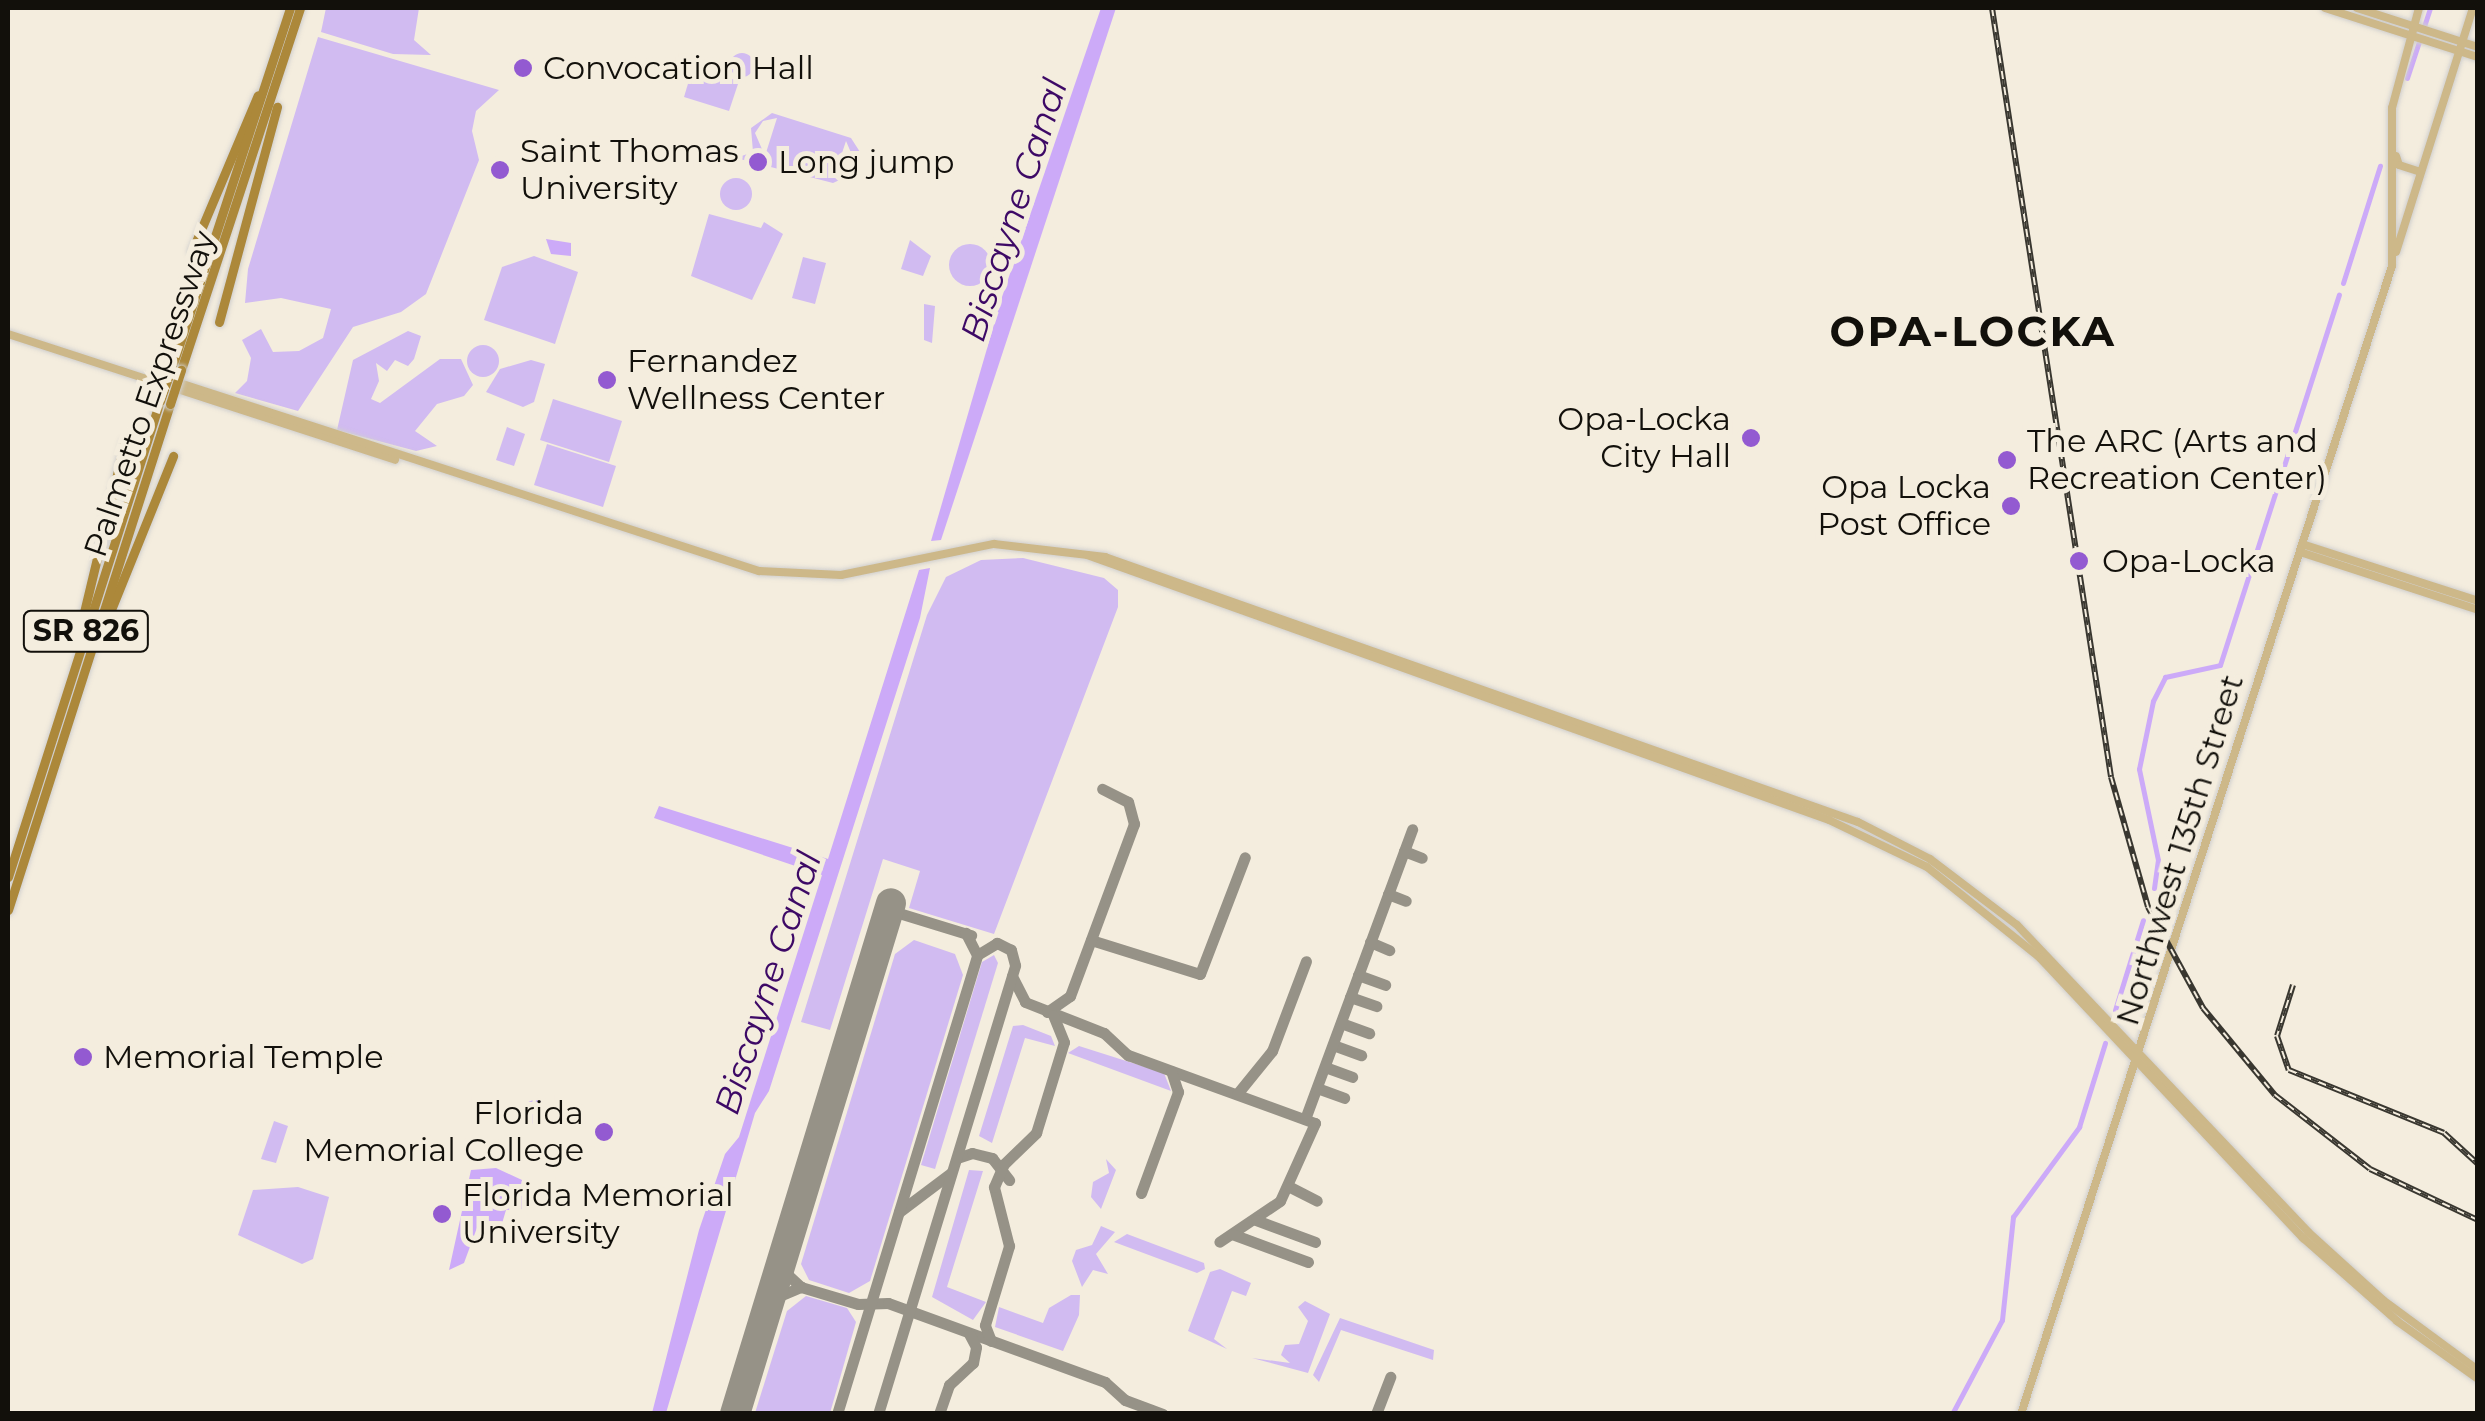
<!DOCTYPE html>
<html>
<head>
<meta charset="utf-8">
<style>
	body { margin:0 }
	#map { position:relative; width:2485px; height:1421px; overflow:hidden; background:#f4edde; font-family:Montserrat,sans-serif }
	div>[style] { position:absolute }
	.green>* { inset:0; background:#d1bbf1 }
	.round { border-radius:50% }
	.water>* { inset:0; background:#ccaaf8 }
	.canal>* { height:5px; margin:-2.5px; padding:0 2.5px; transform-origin:2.5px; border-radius:2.5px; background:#ccaaf8 }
	.taxiway>* { height:11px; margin:-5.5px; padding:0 5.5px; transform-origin:5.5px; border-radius:5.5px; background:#969287 }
	.runway>* { height:30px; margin:-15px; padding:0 15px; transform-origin:15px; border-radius:15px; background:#969287 }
	.roads { filter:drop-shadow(0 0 2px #d0cfce) drop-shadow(0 0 2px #d0cfce) }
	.major>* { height:8px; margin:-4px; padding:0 4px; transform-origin:4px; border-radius:4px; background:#cdb889 }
	.highway>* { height:9px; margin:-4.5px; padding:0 4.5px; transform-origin:4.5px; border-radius:4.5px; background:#ac883a }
	.rail>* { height:6px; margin-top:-3px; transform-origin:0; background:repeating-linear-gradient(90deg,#f4edde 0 8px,#393730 0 16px); box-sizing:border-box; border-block:2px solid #393730 }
	.bridges { filter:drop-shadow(0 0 2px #d0cfce) drop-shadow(0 0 2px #d0cfce) }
	.highway-bridge>* { height:9px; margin:-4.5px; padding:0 4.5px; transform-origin:4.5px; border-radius:4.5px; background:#ac883a }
	.dots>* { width:28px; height:28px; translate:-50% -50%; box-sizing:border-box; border:5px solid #f4edde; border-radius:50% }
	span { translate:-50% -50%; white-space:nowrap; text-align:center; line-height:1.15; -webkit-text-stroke:10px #f4edde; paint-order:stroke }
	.shield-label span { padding:2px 8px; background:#f4edde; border:2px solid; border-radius:8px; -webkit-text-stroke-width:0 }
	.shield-label { font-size:30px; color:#12100b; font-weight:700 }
	.poi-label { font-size:32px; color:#12100b }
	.left { translate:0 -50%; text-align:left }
	.right { translate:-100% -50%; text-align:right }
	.street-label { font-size:32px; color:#12100b }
	.water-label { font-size:35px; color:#3d0966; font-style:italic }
	.district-label { font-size:42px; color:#12100b; font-weight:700; letter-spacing:2.5px }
	.frame { position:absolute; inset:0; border:10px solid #12100b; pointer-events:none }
</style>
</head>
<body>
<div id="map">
	<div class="green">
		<div style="clip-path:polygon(326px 8px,419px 8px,414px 40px,431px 55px,393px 54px,321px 32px)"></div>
		<div style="clip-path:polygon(318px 37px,499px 90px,476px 111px,472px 131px,479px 160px,426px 294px,401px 312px,353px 327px,298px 411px,235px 393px,247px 381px,251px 358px,242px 340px,261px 329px,273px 352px,299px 351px,323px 338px,331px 309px,281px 298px,245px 303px,248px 269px)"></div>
		<div class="round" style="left:730px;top:53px;width:24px;height:24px"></div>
		<div style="clip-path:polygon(693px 67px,739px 81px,729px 111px,684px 97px)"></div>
		<div style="clip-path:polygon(evenodd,772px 113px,851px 138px,860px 152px,857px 172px,833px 183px,736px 158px,753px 152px,751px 128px,772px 113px,777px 118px,765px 156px,755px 133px,763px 121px,777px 118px,772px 113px,846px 141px,855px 162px,835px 178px,834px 177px,846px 141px)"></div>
		<div class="round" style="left:720px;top:178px;width:32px;height:32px"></div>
		<div style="clip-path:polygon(709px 214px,761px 228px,764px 222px,783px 234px,752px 300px,691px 276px)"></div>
		<div style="clip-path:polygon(910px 240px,931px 256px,923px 276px,901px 269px)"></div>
		<div class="round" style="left:949px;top:244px;width:42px;height:42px"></div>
		<div style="clip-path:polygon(534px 256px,578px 272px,555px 344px,484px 320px,502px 267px)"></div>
		<div style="clip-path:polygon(803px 257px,826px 263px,815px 304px,792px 298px)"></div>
		<div style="clip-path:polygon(924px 304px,935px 306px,932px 343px,924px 340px)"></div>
		<div style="clip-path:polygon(408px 331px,421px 336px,414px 359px,408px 366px,395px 360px,387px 371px,376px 363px,379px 381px,371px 399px,380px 403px,440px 359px,461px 359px,473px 385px,464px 396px,437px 404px,415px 431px,437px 446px,416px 451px,337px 430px,353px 360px)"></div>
		<div class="round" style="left:467px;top:345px;width:32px;height:32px"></div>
		<div style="clip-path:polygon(531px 360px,545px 364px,534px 402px,523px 407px,486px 392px,500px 369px)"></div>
		<div style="clip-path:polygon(553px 399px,622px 421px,609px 462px,540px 440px)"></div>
		<div style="clip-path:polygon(507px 427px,525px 434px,514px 466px,496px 460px)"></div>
		<div style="clip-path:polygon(547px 444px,616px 466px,603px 507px,534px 485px)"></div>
		<div style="clip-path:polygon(1023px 558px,1104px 578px,1118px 590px,1118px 607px,994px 934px,909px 908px,920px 871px,883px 859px,830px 1030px,801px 1022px,927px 615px,946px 577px,981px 560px)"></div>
		<div style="clip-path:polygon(914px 940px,955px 954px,963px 975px,870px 1281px,849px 1293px,809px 1280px,801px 1264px,895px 954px)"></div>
		<div style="clip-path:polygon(994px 955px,998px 963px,935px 1169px,921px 1165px,982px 962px)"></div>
		<div style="clip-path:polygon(1023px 1025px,1051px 1036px,1055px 1046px,1025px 1038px,992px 1143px,979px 1136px,1013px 1026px)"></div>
		<div style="clip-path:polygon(1079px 1046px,1164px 1073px,1171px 1091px,1068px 1053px)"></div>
		<div class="round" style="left:523px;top:1100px;width:24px;height:24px"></div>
		<div style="clip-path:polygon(274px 1121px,288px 1126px,276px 1163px,261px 1159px)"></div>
		<div style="clip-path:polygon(1106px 1159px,1116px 1170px,1101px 1209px,1091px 1197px,1093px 1182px,1109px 1173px)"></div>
		<div style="clip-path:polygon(969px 1170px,983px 1171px,947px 1287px,986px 1302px,973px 1320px,932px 1297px)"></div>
		<div style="clip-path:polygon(298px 1187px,329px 1197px,313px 1259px,302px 1264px,238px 1235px,253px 1190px)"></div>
		<div style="clip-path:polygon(1101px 1226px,1115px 1232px,1096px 1254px,1108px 1274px,1093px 1270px,1082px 1287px,1072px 1261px,1076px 1250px,1092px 1245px)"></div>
		<div style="clip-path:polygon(1127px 1234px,1204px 1263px,1205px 1269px,1197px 1273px,1114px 1242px)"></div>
		<div style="clip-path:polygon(1220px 1269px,1251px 1283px,1246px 1296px,1232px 1291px,1214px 1339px,1227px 1349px,1188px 1331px,1210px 1272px)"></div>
		<div style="clip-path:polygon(1071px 1295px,1080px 1295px,1079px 1315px,1063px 1351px,995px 1327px,999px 1307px,1043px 1323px,1049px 1308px)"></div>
		<div style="clip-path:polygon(806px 1296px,847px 1308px,856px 1322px,830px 1413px,755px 1413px,787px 1311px)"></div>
		<div style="clip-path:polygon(1305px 1301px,1330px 1314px,1308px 1373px,1252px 1358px,1290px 1363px,1281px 1355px,1285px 1345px,1299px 1344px,1308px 1321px,1298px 1307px)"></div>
		<div style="clip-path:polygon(1340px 1318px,1434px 1350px,1433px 1360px,1341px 1330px,1319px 1382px,1313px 1375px)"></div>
	</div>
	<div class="water">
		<div style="clip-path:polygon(1101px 8px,1116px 8px,941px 540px,931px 541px,1002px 297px)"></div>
		<div style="clip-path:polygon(546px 239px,571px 243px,571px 256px,551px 254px)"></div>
		<div style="clip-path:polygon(930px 568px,920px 618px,769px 1091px,755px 1113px,666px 1413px,652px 1413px,699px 1230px,725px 1154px,739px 1137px,822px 875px,654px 818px,659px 806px,828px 859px,919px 570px)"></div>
		<div style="clip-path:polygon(496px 1168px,522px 1180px,524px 1209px,506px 1210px,501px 1227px,478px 1225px,464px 1263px,449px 1270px,471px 1170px)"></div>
	</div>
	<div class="canal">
		<div style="left:2407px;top:78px;width:74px;rotate:-71.8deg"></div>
		<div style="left:2343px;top:283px;width:123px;rotate:-72.5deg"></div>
		<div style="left:2154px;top:888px;width:28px;rotate:-82deg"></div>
		<div style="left:2158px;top:860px;width:93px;rotate:-101.8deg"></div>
		<div style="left:2139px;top:769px;width:69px;rotate:-78.4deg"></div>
		<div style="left:2153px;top:701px;width:27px;rotate:-63deg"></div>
		<div style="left:2165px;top:677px;width:56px;rotate:-12.3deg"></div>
		<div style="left:2220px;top:665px;width:389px;rotate:-72.2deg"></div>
		<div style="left:2115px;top:1010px;width:94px;rotate:-72.7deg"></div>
		<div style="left:1952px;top:1414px;width:106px;rotate:-62deg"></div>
		<div style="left:2002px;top:1320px;width:104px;rotate:-83.9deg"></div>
		<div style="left:2013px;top:1217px;width:112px;rotate:-53.7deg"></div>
		<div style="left:2079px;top:1127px;width:88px;rotate:-72.8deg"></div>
	</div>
	<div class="taxiway">
		<div style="left:1404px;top:851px;width:19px;rotate:21deg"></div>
		<div style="left:1388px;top:894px;width:19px;rotate:21deg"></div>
		<div style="left:889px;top:910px;width:86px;rotate:17deg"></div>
		<div style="left:1091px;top:940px;width:114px;rotate:17.3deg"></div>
		<div style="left:1200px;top:974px;width:125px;rotate:-69deg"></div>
		<div style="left:1370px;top:942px;width:21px;rotate:23deg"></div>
		<div style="left:1358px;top:975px;width:29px;rotate:20deg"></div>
		<div style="left:1012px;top:976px;width:29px;rotate:63deg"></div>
		<div style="left:1025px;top:1002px;width:85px;rotate:21.4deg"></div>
		<div style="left:1104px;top:1033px;width:33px;rotate:43deg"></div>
		<div style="left:1128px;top:1055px;width:199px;rotate:20deg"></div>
		<div style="left:1315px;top:1123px;width:85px;rotate:114.2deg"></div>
		<div style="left:1280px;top:1201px;width:73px;rotate:146.1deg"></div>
		<div style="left:1350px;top:997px;width:28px;rotate:19deg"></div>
		<div style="left:1047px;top:1012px;width:28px;rotate:-35deg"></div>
		<div style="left:1070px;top:996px;width:184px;rotate:-69.6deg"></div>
		<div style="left:1134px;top:824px;width:23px;rotate:-105deg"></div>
		<div style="left:1128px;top:802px;width:29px;rotate:-153deg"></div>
		<div style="left:1341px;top:1023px;width:30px;rotate:20deg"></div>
		<div style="left:1333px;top:1045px;width:30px;rotate:20deg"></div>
		<div style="left:1325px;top:1067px;width:29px;rotate:20deg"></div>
		<div style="left:1317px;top:1088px;width:29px;rotate:20deg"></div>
		<div style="left:1237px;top:1094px;width:55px;rotate:-50.9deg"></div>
		<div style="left:1272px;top:1051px;width:96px;rotate:-69.3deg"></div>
		<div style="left:1305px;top:1119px;width:309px;rotate:-69.7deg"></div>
		<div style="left:957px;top:1158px;width:16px;rotate:-18deg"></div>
		<div style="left:972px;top:1153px;width:21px;rotate:14deg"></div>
		<div style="left:992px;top:1158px;width:28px;rotate:52deg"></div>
		<div style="left:1290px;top:1187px;width:30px;rotate:27deg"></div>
		<div style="left:1141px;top:1193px;width:108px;rotate:-69.9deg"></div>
		<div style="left:1178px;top:1092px;width:22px;rotate:-108deg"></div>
		<div style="left:899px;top:1212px;width:65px;rotate:-36.9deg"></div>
		<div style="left:1256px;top:1220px;width:63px;rotate:20.4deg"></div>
		<div style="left:1232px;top:1234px;width:81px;rotate:20.2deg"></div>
		<div style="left:784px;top:1254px;width:21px;rotate:79deg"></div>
		<div style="left:788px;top:1275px;width:18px;rotate:43deg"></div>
		<div style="left:801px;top:1287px;width:59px;rotate:16.6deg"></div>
		<div style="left:858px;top:1304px;width:30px;rotate:-2deg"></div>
		<div style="left:888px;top:1303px;width:231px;rotate:20deg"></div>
		<div style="left:1105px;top:1382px;width:27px;rotate:42deg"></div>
		<div style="left:1125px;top:1400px;width:40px;rotate:20.2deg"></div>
		<div style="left:770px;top:1300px;width:34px;rotate:-23deg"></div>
		<div style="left:991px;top:1341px;width:17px;rotate:-111deg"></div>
		<div style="left:985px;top:1325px;width:83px;rotate:-73.1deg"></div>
		<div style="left:1009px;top:1246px;width:61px;rotate:-104.3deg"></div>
		<div style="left:994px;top:1187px;width:25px;rotate:-67deg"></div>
		<div style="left:1004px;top:1164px;width:45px;rotate:-44.1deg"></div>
		<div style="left:1036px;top:1133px;width:95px;rotate:-72.9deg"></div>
		<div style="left:1064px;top:1042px;width:29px;rotate:-112deg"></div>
		<div style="left:736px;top:1414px;width:13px;rotate:-77deg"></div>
		<div style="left:837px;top:1414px;width:480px;rotate:-73deg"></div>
		<div style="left:977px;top:955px;width:25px;rotate:-117deg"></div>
		<div style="left:878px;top:1414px;width:469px;rotate:-73deg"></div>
		<div style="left:1015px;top:965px;width:16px;rotate:-105deg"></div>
		<div style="left:1011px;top:950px;width:16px;rotate:-153deg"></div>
		<div style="left:997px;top:943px;width:23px;rotate:149deg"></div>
		<div style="left:939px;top:1414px;width:31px;rotate:-71deg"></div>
		<div style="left:949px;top:1385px;width:33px;rotate:-43deg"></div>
		<div style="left:973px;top:1363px;width:16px;rotate:-79deg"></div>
		<div style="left:976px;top:1347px;width:15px;rotate:-118deg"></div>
		<div style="left:1376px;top:1414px;width:40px;rotate:-69deg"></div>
	</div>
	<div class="runway">
		<div style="left:735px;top:1414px;width:534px;rotate:-73.02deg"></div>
	</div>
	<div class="roads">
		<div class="major">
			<div style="left:2325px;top:8px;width:161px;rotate:17.8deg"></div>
			<div style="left:2357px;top:8px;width:127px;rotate:17.9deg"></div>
			<div style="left:2396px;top:156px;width:9px;rotate:72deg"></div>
			<div style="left:2399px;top:165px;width:22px;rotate:18deg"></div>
			<div style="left:2396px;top:252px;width:256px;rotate:-72.5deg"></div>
			<div style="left:8px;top:334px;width:407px;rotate:18deg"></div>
			<div style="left:148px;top:379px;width:10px;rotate:-17deg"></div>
			<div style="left:158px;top:376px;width:632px;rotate:17.98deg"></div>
			<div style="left:759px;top:571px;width:82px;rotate:2.8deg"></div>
			<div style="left:841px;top:575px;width:156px;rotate:-11.5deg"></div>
			<div style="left:994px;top:544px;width:112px;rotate:6.7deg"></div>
			<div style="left:1105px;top:557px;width:798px;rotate:19.39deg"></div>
			<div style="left:1858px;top:822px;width:81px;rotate:27.2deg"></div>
			<div style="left:1930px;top:859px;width:109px;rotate:37.2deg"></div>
			<div style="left:2017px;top:925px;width:423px;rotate:46.5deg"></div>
			<div style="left:2308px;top:1232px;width:101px;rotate:42.2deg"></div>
			<div style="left:2383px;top:1300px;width:118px;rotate:36.4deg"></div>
			<div style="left:2302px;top:544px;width:185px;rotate:17.9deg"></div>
			<div style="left:2300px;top:552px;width:187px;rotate:18deg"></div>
			<div style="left:1087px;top:555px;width:788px;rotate:19.65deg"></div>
			<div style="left:1829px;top:820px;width:109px;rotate:25.6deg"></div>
			<div style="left:1927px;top:867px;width:144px;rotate:38.8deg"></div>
			<div style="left:2039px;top:957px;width:386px;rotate:46.8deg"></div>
			<div style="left:2303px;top:1238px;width:125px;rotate:41.4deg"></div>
			<div style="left:2397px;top:1321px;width:100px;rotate:35.6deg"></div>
			<div style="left:2021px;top:1414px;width:1206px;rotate:-72.09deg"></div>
			<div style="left:2392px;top:266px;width:158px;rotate:-90deg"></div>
			<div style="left:2392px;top:108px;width:104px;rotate:-74.9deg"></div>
		</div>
		<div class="highway">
			<div style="left:192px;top:251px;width:169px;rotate:-67.1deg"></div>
			<div style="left:219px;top:322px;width:223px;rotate:-74.9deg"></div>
			<div style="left:172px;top:367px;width:378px;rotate:-71.8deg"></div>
			<div style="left:181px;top:370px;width:381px;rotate:-71.8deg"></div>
			<div style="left:102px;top:632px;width:190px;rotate:-68deg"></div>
			<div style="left:79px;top:633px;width:196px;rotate:-76.5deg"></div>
			<div style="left:8px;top:877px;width:500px;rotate:-72.3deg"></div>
			<div style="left:8px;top:910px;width:531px;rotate:-72.25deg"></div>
		</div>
	</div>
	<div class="rail">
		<div style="left:1992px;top:8px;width:778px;rotate:81.2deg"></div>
		<div style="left:2111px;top:777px;width:135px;rotate:74.1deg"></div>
		<div style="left:2148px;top:907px;width:115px;rotate:61.4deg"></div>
		<div style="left:2203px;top:1008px;width:113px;rotate:50.4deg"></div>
		<div style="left:2275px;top:1095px;width:120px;rotate:37.9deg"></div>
		<div style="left:2370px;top:1169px;width:119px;rotate:25.3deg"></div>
		<div style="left:2293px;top:985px;width:53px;rotate:107.4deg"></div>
		<div style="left:2277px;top:1036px;width:36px;rotate:71deg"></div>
		<div style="left:2289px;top:1070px;width:167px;rotate:22.1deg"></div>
		<div style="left:2444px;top:1133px;width:46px;rotate:42.4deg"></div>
	</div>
	<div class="bridges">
		<div class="highway-bridge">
			<div style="left:160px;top:401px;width:36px;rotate:-71deg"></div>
			<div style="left:170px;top:404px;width:36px;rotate:-72deg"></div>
		</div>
	</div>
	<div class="dots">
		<div style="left:523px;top:68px;background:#935ad1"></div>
		<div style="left:758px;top:162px;background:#935ad1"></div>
		<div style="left:500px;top:170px;background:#935ad1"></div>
		<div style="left:607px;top:380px;background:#935ad1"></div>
		<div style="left:1751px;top:438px;background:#935ad1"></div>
		<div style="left:2007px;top:460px;background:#935ad1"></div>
		<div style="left:2011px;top:506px;background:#935ad1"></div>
		<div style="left:2079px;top:561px;background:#935ad1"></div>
		<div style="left:83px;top:1057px;background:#935ad1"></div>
		<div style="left:604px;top:1132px;background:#935ad1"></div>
		<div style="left:442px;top:1214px;background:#935ad1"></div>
	</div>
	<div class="shield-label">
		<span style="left:86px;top:631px">SR 826</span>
	</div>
	<div class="poi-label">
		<span class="left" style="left:543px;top:68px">Convocation Hall</span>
		<span class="left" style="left:520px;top:170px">Saint Thomas<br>University</span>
		<span class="left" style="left:778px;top:162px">Long jump</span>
		<span class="left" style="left:627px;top:380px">Fernandez<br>Wellness Center</span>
		<span class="right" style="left:1731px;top:438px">Opa-Locka<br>City Hall</span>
		<span class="left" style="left:2027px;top:460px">The ARC (Arts and<br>Recreation Center)</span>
		<span class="right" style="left:1991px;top:506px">Opa Locka<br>Post Office</span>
		<span class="left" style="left:2102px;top:561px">Opa-Locka</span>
		<span class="left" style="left:103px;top:1057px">Memorial Temple</span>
		<span class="right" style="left:584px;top:1132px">Florida<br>Memorial College</span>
		<span class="left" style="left:462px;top:1214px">Florida Memorial<br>University</span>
	</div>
	<div class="street-label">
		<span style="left:150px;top:394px;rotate:-71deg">Palmetto Expressway</span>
		<span style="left:2180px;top:850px;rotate:-73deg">Northwest 135th Street</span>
	</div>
	<div class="water-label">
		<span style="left:1014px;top:210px;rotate:-72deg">Biscayne Canal</span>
		<span style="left:768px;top:983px;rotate:-72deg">Biscayne Canal</span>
	</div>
	<div class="district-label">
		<span style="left:1973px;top:331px">OPA-LOCKA</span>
	</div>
	<div class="frame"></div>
</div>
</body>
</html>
